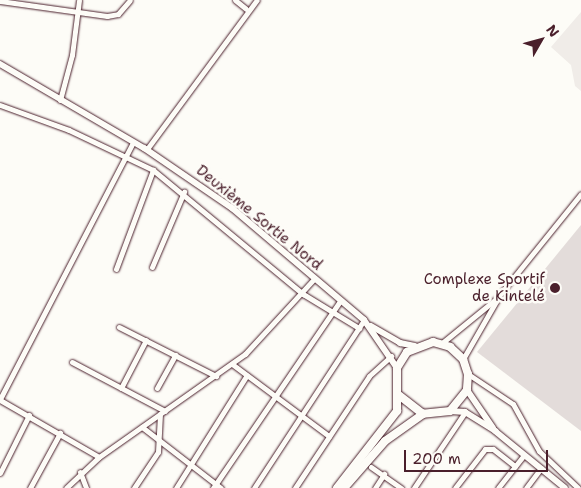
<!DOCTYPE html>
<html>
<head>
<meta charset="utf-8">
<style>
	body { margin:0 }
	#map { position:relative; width:581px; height:488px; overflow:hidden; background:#fdfcf7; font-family:"Shantell Sans",sans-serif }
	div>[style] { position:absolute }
	.built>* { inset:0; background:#f0ece8 }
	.green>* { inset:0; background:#e3dcda }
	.roads { filter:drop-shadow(0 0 1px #4a1f2b) drop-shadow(0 0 1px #4a1f2b) }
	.minor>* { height:5px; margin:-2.5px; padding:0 2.5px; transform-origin:2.5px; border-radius:2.5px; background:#fdfcf7 }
	.major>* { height:6px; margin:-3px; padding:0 3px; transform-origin:3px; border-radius:3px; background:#fdfcf7 }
	.highway>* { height:8px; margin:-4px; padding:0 4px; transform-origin:4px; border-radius:4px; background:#fdfcf7 }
	.dots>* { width:14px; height:14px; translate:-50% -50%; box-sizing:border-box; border:2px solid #fdfcf7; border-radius:50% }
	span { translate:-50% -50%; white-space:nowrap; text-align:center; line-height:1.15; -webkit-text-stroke:5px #fdfcf7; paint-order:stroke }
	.street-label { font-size:15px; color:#4a1f2b }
	.poi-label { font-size:15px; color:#4a1f2b }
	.right { translate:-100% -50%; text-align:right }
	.north { position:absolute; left:516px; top:15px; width:50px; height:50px; -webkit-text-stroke:4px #fdfcf7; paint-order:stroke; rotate:52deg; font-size:14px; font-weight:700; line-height:20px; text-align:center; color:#4a1f2b }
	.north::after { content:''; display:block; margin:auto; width:18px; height:22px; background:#4a1f2b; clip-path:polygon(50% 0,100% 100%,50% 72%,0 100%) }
	.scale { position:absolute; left:404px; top:450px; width:144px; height:22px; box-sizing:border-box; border:2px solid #4a1f2b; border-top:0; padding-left:6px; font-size:15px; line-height:18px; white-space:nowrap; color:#4a1f2b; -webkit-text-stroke:4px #fdfcf7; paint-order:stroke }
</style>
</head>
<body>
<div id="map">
	<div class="built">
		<div style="clip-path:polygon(581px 12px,581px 91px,575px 86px,571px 65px,551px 47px)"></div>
	</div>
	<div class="green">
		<div style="clip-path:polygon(581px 225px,581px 431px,477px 352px)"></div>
	</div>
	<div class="roads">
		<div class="minor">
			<div style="left:235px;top:0;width:14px;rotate:39deg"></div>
			<div style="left:0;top:1px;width:108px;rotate:8deg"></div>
			<div style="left:107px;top:16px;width:11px;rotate:-10deg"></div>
			<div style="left:118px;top:14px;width:18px;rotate:-49deg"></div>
			<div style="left:60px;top:100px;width:47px;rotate:-75.1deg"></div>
			<div style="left:72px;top:55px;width:55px;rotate:-82.7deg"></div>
			<div style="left:0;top:105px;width:73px;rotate:19.9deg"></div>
			<div style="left:69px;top:130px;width:93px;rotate:25.5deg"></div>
			<div style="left:153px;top:170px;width:195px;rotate:39.6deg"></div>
			<div style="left:303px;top:294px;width:66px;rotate:31.3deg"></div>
			<div style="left:147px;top:149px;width:185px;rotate:-53.6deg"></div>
			<div style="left:152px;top:267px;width:82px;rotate:-66.9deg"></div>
			<div style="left:116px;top:269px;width:106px;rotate:-69.5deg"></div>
			<div style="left:119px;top:327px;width:109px;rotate:26.8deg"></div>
			<div style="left:442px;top:343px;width:70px;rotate:-39.2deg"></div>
			<div style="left:463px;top:359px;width:76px;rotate:-60.1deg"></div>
			<div style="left:501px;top:293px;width:127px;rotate:-51.1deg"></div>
			<div style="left:72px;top:362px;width:105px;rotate:27.8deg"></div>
			<div style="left:232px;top:364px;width:121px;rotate:36.6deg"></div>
			<div style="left:468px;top:374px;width:54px;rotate:33.7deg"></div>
			<div style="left:513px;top:404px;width:54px;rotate:61deg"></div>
			<div style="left:539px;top:451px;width:54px;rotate:43.5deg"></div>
			<div style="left:121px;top:388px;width:54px;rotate:-62.5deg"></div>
			<div style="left:157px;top:388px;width:38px;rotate:-61deg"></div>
			<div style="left:0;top:399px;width:289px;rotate:-62.6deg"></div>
			<div style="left:0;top:400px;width:114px;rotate:29.9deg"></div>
			<div style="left:142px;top:427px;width:100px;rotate:37.7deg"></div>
			<div style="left:371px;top:467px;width:37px;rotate:35deg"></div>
			<div style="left:80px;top:472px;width:17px;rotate:69deg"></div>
			<div style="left:0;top:473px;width:65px;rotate:-63.4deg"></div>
			<div style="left:30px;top:488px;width:63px;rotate:-61.4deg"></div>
			<div style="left:66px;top:488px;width:45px;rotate:-43.2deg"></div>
			<div style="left:99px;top:457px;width:179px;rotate:-35.2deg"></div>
			<div style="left:245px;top:354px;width:102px;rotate:-47.4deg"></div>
			<div style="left:134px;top:488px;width:43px;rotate:-56.3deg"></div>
			<div style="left:158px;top:452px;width:38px;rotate:-87deg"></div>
			<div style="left:176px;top:488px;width:133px;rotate:-57.9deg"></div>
			<div style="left:213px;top:488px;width:227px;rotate:-55.8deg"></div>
			<div style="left:254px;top:488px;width:201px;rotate:-56.8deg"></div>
			<div style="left:295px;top:488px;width:134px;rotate:-56.5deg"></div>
			<div style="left:369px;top:376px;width:30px;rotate:-42deg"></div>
			<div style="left:375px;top:488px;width:17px;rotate:-57deg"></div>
			<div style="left:414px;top:488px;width:92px;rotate:-56.1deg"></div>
			<div style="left:455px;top:488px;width:49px;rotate:-52.4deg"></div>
			<div style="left:485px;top:449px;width:8px"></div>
			<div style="left:493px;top:449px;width:28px;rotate:38deg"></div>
			<div style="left:498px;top:488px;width:42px;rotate:-51.8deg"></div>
			<div style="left:526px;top:488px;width:25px;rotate:-53deg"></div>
		</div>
		<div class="major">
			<div style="left:0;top:64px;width:167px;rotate:30.3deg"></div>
			<div style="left:144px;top:148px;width:107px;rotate:34.3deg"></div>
			<div style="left:232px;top:208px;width:173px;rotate:40.3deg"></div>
			<div style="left:364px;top:320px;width:58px;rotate:55.5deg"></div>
			<div style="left:371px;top:326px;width:34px;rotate:30deg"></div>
			<div style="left:400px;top:343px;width:15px;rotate:11deg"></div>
			<div style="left:467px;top:390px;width:46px;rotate:55.6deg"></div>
			<div style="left:450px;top:411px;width:15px;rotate:4deg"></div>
			<div style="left:465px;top:412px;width:36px;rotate:32deg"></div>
			<div style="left:495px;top:431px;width:90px;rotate:39.2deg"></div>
		</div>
		<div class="highway">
			<div style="left:337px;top:488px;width:98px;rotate:-52.1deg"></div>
			<div style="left:397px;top:411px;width:43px;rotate:-90deg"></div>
			<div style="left:397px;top:368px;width:19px;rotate:-58deg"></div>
			<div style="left:407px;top:352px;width:28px;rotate:-21deg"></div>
			<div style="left:433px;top:342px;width:18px;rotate:16deg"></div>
			<div style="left:450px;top:347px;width:18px;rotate:43deg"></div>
			<div style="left:463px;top:359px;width:16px;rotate:72deg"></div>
			<div style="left:468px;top:374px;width:16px;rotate:94deg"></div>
			<div style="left:467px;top:390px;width:27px;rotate:129deg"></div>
			<div style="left:450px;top:411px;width:27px;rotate:174deg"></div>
			<div style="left:423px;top:414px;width:31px;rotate:-142deg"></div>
			<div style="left:344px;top:488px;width:62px;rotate:-48.9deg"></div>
			<div style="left:385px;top:441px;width:47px;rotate:-35.4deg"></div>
		</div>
	</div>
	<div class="dots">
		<div style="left:555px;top:288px;background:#4a1f2b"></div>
	</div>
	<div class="street-label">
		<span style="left:259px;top:218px;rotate:39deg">Deuxième Sortie Nord</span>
	</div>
	<div class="poi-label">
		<span class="right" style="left:545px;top:288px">Complexe Sportif<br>de Kintelé</span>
	</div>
	<div class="north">N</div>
	<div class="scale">200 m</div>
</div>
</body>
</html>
